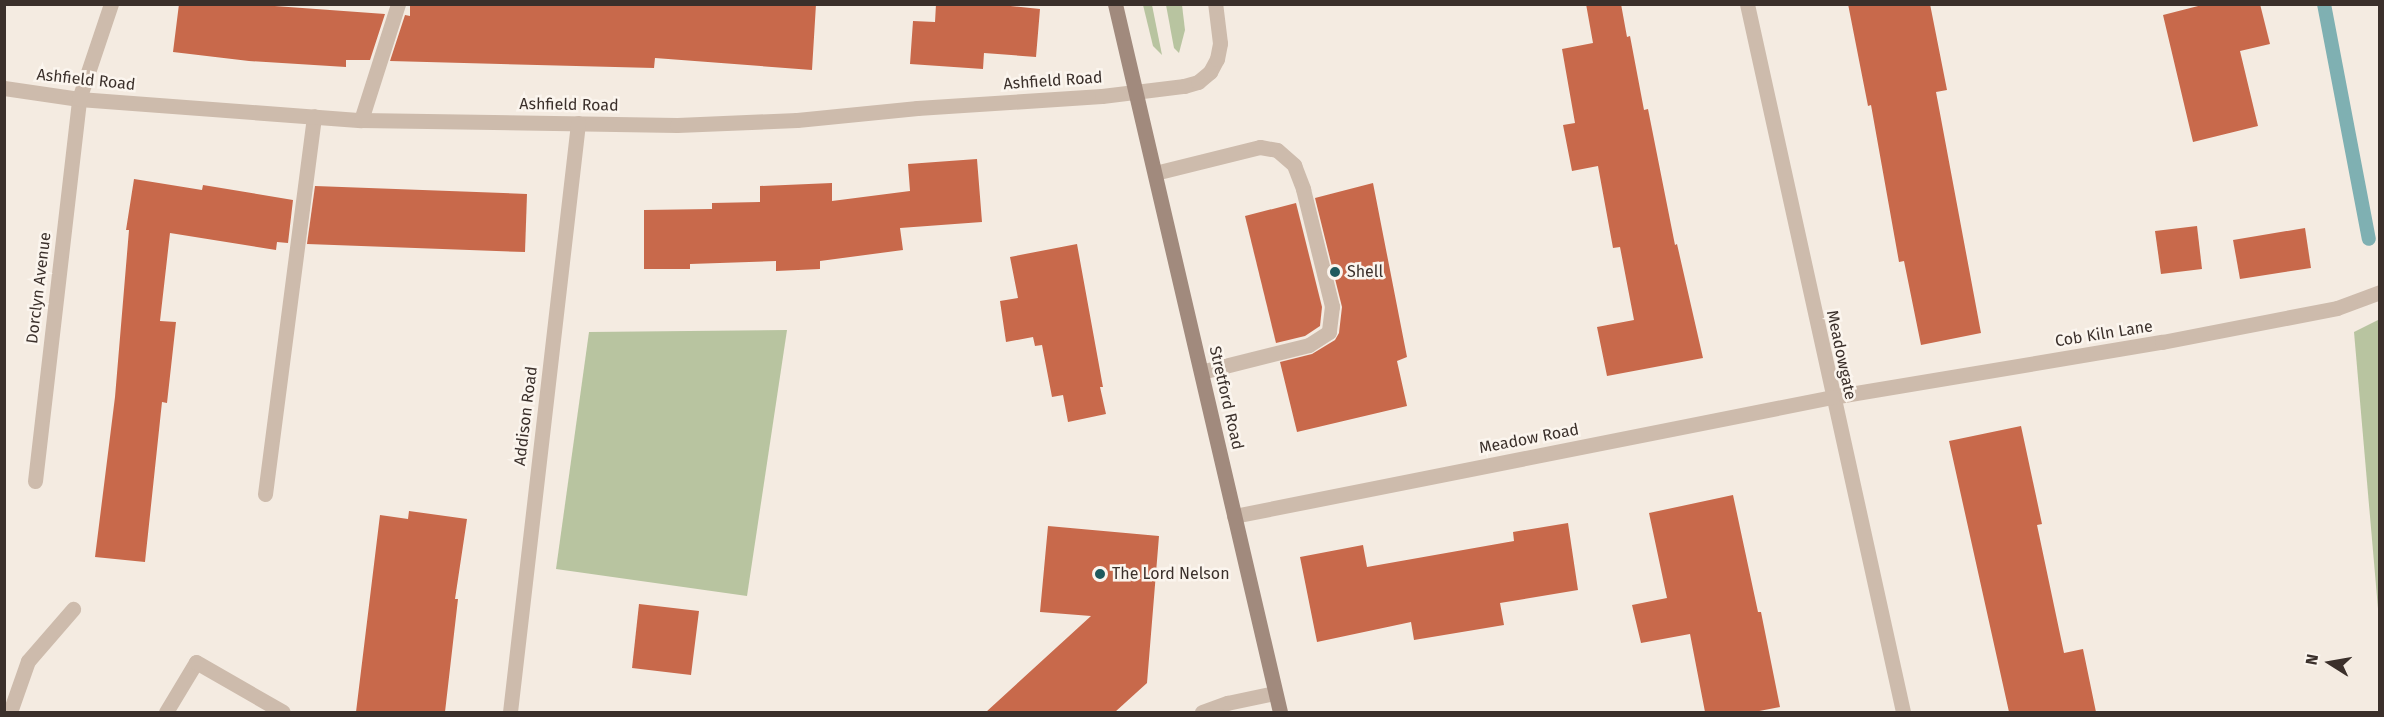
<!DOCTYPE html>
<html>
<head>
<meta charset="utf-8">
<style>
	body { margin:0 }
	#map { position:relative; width:2384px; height:717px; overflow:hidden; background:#f4ebe1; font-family:"Fira Sans",sans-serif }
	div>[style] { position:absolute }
	.green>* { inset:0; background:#b8c4a0 }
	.stream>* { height:14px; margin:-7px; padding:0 7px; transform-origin:7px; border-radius:7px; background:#7fb0b2 }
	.building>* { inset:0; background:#c8694b }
	.lane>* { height:15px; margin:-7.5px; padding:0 7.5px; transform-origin:7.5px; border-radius:7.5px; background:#cdbbac }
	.street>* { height:15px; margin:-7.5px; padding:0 7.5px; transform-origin:7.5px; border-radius:7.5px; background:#cdbbac }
	.secondary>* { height:15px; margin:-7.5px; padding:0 7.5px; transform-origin:7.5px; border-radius:7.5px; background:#a18a7d }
	.dots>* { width:16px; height:16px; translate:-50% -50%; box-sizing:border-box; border:3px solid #fbf5ee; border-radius:50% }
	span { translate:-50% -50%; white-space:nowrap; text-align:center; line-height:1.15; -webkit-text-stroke:5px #fbf5ee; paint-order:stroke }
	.street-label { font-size:16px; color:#3b302b }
	.poi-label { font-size:16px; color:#3b302b }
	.left { translate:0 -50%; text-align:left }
	.frame { position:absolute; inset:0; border:6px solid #3b302b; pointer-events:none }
	.north { position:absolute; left:2300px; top:633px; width:60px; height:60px; -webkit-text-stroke:4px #fbf5ee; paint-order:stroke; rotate:281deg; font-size:16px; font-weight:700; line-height:24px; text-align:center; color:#3b302b }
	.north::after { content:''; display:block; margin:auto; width:21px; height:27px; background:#3b302b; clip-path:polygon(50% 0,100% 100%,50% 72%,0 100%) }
</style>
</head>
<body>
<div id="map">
	<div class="green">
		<div style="clip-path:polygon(1143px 5px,1152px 5px,1162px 55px,1153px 46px)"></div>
		<div style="clip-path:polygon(1166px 5px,1182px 5px,1185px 30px,1179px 53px,1174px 48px)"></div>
		<div style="clip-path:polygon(2378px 320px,2380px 348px,2379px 620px,2354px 332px)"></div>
		<div style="clip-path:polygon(787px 330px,747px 596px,556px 569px,589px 332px)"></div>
	</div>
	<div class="stream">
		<div style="left:2324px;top:4px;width:239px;rotate:79.2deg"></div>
	</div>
	<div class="building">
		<div style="clip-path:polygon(179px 4px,248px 4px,385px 14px,370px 60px,346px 60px,346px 67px,249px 61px,173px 52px)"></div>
		<div style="clip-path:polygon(410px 4px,816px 4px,812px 70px,655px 58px,654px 68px,390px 61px,405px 15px,410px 16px)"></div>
		<div style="clip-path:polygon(936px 4px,990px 4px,1040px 9px,1036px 57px,984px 53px,983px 69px,910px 64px,913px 21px,935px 22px)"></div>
		<div style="clip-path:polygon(1586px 4px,1621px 4px,1627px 37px,1630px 36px,1644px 110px,1648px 109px,1675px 245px,1677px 244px,1703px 358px,1607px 376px,1597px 327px,1634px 320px,1620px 247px,1613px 248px,1598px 166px,1572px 171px,1563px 125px,1575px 123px,1562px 49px,1593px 43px)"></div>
		<div style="clip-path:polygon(1848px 4px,1930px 4px,1947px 90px,1936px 92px,1981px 333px,1921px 345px,1904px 261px,1899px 262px,1871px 105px,1868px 106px)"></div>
		<div style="clip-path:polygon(2206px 4px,2260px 4px,2270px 44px,2240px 51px,2258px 126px,2193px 142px,2163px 15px)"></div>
		<div style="clip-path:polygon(977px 159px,982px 222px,900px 228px,903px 250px,820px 261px,820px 269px,776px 271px,776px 261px,690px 264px,690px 269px,644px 269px,644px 210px,712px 209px,712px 203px,760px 202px,760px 186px,832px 183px,832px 201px,910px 191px,908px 164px)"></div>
		<div style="clip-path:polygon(134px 179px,202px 190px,203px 185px,293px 200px,288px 243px,277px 242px,276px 250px,170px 233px,160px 321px,176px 322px,167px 403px,162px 402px,145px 562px,95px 557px,115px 397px,129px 230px,126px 230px)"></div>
		<div style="clip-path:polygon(1373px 183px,1407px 357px,1397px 361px,1407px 406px,1297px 432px,1280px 362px,1312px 354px,1335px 340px,1339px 333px,1342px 307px,1315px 198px)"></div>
		<div style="clip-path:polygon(315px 186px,527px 194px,525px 252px,307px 244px)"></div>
		<div style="clip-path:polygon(1296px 203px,1322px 307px,1320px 326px,1305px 336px,1276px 343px,1245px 216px)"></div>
		<div style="clip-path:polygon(2197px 226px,2202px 269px,2161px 274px,2155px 231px)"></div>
		<div style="clip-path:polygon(2305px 228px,2311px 268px,2240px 279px,2233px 240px)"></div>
		<div style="clip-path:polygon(1077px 244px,1103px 387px,1100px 387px,1106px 414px,1068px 422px,1063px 395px,1052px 397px,1042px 345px,1035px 346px,1033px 337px,1006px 342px,1000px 301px,1018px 298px,1010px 257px)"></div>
		<div style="clip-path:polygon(2021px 426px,2042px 524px,2037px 525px,2064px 653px,2083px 649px,2096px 712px,2009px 712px,1949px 441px)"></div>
		<div style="clip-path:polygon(1733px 495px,1758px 612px,1761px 612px,1780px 707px,1754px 712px,1705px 712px,1690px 634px,1641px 643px,1632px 605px,1667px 598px,1649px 513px)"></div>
		<div style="clip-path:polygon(409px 511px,467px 519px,455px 599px,458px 599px,445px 712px,356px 712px,380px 515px,408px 519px)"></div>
		<div style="clip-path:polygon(1568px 523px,1578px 590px,1500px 603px,1504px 625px,1414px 640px,1411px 622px,1317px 642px,1300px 557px,1363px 545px,1367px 567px,1514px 541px,1513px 532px)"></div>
		<div style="clip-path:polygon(1048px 526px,1159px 536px,1147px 683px,1115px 712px,986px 712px,1091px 616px,1040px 612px)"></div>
		<div style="clip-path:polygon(639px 604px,699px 611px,691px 675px,632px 668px)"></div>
	</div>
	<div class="lane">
		<div style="left:1155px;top:173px;width:108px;rotate:-13.9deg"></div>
		<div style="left:1260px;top:147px;width:17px;rotate:10deg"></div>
		<div style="left:1277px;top:150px;width:23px;rotate:41deg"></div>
		<div style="left:1294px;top:165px;width:26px;rotate:69deg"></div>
		<div style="left:1303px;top:189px;width:121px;rotate:76.1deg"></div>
		<div style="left:1332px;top:306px;width:26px;rotate:97deg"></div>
		<div style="left:1329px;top:332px;width:24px;rotate:147deg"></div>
		<div style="left:1309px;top:345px;width:111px;rotate:166deg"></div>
		<div style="left:1832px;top:397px;width:335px;rotate:-9.5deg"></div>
		<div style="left:2162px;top:342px;width:178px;rotate:-11deg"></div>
		<div style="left:2337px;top:308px;width:46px;rotate:-20.4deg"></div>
		<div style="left:265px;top:494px;width:381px;rotate:-82.6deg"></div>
		<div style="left:166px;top:712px;width:58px;rotate:-59deg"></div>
		<div style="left:196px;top:662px;width:100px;rotate:29.9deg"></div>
	</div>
	<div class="street">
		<div style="left:1747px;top:4px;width:725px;rotate:77.57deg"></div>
		<div style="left:4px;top:88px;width:76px;rotate:8.3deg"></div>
		<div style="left:79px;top:99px;width:283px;rotate:4.3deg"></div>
		<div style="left:361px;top:120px;width:316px;rotate:0.9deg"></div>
		<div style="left:677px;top:125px;width:120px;rotate:-2.4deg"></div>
		<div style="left:797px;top:120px;width:121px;rotate:-5.7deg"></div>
		<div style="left:917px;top:108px;width:185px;rotate:-3.7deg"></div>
		<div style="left:1102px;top:96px;width:83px;rotate:-7deg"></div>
		<div style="left:1184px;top:86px;width:15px;rotate:-16deg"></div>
		<div style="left:1198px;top:82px;width:16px;rotate:-40deg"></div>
		<div style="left:1210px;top:72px;width:15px;rotate:-62deg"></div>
		<div style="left:1217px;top:59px;width:16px;rotate:-79deg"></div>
		<div style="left:1220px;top:43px;width:39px;rotate:-97deg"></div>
		<div style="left:361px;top:120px;width:122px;rotate:-72.3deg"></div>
		<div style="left:35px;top:481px;width:385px;rotate:-83.4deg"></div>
		<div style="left:79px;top:99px;width:100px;rotate:-71.4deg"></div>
		<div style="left:1234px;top:516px;width:610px;rotate:-11.25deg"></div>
		<div style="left:10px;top:712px;width:54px;rotate:-70.6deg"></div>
		<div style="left:28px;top:661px;width:69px;rotate:-49.1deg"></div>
		<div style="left:510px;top:712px;width:593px;rotate:-83.41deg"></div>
		<div style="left:1202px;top:712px;width:27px;rotate:-20deg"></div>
		<div style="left:1227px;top:703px;width:49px;rotate:-11.8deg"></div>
	</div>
	<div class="secondary">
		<div style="left:1115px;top:4px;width:727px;rotate:76.88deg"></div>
	</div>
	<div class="dots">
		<div style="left:1335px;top:272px;background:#1f5a5e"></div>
		<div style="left:1100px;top:574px;background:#1f5a5e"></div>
	</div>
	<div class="street-label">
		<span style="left:86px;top:80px;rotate:6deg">Ashfield Road</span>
		<span style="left:1053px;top:81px;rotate:-4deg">Ashfield Road</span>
		<span style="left:569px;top:105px;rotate:1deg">Ashfield Road</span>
		<span style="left:39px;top:288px;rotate:-83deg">Dorclyn Avenue</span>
		<span style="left:2104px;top:334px;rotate:-9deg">Cob Kiln Lane</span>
		<span style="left:1841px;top:355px;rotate:78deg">Meadowgate</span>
		<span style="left:1226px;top:398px;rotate:77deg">Stretford Road</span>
		<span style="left:526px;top:416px;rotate:-83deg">Addison Road</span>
		<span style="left:1529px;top:439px;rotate:-11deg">Meadow Road</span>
	</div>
	<div class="poi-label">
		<span class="left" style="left:1347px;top:272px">Shell</span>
		<span class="left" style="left:1112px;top:574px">The Lord Nelson</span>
	</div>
	<div class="frame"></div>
	<div class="north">N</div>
</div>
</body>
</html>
